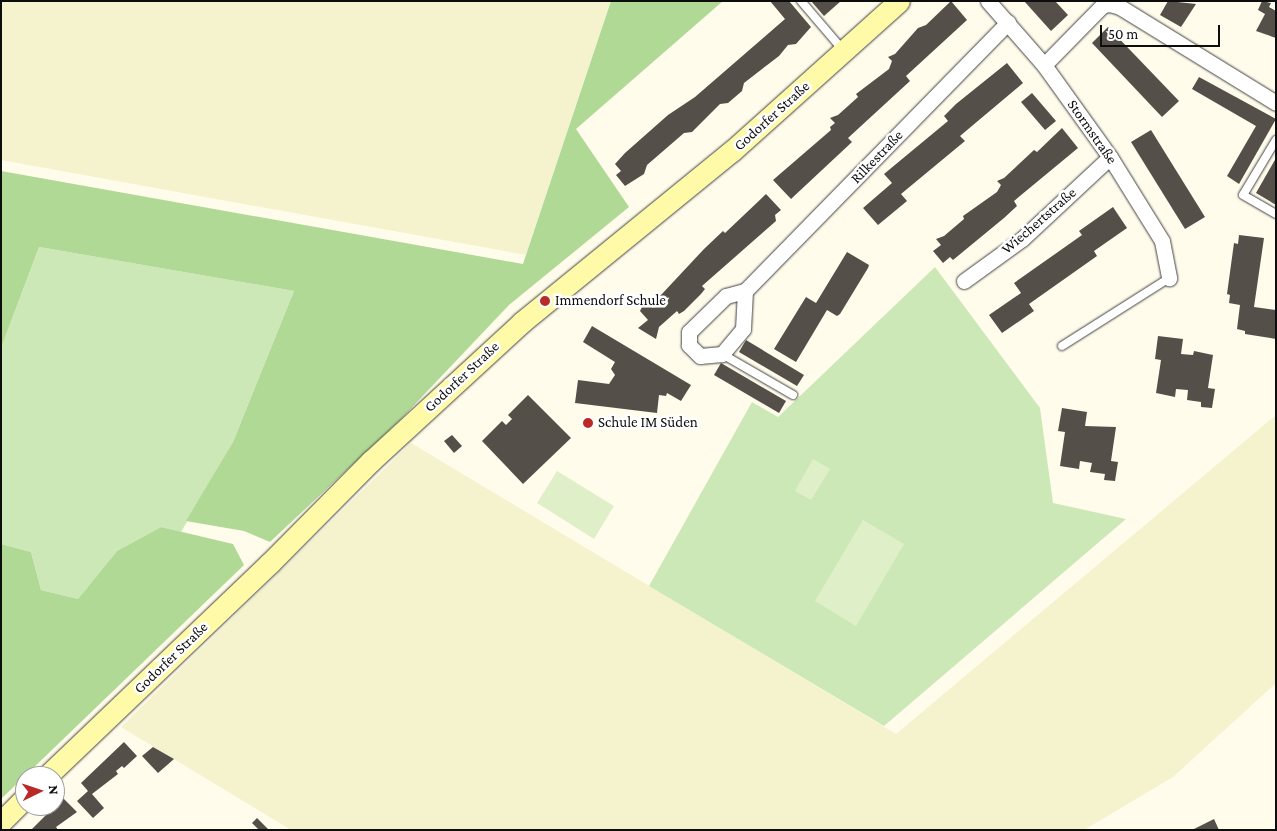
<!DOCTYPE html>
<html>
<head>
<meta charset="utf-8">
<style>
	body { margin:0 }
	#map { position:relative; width:1277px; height:831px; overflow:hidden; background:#fffcec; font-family:"Crimson Pro",serif }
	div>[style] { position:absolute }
	.farmland>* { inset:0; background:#f4f3cd }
	.green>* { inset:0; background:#cde8b7 }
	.forest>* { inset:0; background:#b0d996 }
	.pitch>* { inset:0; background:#dff0c8 }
	.building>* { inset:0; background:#554f49 }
	.roads { filter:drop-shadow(0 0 1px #404040) drop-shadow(0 0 1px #404040) }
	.lane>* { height:8px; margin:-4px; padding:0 4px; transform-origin:4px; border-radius:4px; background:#fff }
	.street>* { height:15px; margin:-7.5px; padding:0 7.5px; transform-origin:7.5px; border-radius:7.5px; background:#fff }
	.secondary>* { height:21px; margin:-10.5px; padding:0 10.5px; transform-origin:10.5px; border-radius:10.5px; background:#fefaa8 }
	.dots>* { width:14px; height:14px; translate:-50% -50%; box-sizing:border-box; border:2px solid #fff; border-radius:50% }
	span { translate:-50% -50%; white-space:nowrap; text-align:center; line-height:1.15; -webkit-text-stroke:5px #fff; paint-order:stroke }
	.street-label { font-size:15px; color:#0d0d0d }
	.poi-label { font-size:15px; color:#0d0d0d }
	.left { translate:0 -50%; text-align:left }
	.frame { position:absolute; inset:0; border:2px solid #0d0d0d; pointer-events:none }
	.north { position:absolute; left:15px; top:766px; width:50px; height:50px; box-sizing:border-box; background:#fff; border:1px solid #9e9e9e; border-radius:50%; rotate:86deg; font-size:14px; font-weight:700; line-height:20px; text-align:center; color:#0d0d0d }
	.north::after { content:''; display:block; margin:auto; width:18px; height:22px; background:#bb2926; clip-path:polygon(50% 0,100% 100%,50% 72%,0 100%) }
	.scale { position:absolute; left:1100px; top:25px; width:120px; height:22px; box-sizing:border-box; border:2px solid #0d0d0d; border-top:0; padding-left:6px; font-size:15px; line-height:18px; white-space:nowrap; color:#0d0d0d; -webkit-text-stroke:4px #fff; paint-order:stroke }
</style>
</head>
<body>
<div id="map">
	<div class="farmland">
		<div style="clip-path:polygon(1px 1px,611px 1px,526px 255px,1px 160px)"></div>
		<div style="clip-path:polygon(1276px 415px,1276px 683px,1173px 777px,1084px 830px,291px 830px,121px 727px,411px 443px,896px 734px)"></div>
	</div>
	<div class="green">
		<div style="clip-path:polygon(39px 247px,294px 291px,233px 442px,181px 532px,161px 527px,117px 551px,78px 599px,41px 590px,31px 552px,1px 544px,1px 348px)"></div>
		<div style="clip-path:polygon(935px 267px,1040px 408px,1053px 503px,1126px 519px,884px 726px,649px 586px,752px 402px,778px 417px)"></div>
	</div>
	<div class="forest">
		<div style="clip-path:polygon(611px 1px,723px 1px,576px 129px,629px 207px,509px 305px,400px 420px,270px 542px,244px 531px,186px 521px,233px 442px,294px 291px,39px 247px,1px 348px,1px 171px,523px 264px)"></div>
		<div style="clip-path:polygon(161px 527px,233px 544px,244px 565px,1px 799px,1px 544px,31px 552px,41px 590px,78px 599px,117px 551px)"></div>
	</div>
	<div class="pitch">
		<div style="clip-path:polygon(813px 459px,830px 469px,811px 500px,795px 491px)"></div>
		<div style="clip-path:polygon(557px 471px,614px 506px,594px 539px,537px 503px)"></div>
		<div style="clip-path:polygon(863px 520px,904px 544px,856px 626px,815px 601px)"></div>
	</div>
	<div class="building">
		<div style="clip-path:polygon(770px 1px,789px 1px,811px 27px,796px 44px,788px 45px,779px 56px,744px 83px,742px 91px,728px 103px,720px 104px,692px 132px,684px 133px,647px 165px,644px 174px,625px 186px,616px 175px,621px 171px,615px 164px,625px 153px,668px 115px,695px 97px,785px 19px)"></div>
		<div style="clip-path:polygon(811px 1px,841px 1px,824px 16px)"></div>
		<div style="clip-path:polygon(951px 1px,967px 20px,906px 76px,910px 81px,848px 138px,852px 142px,791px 199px,773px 180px,831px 130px,830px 127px,835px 123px,830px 118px,838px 115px,858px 97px,856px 94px,889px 69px,892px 61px,888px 57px,895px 54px,918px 28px,926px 25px)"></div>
		<div style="clip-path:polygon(1024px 1px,1055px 1px,1068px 15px,1051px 31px)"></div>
		<div style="clip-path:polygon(1168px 1px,1196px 4px,1181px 27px,1160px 15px)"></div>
		<div style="clip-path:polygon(1262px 1px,1271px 3px,1269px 7px,1276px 11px,1276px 38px,1256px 31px,1265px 14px,1258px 10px)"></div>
		<div style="clip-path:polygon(1108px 27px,1179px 101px,1162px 117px,1092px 43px)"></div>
		<div style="clip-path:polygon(1007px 63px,1023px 83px,960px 136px,965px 141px,901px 194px,907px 201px,878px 225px,863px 208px,892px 183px,884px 174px,948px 121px,944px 116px,956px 104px)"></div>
		<div style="clip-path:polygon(1199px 77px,1276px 119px,1239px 184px,1227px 176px,1256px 126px,1192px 89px)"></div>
		<div style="clip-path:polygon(1032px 93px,1056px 121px,1045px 130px,1021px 102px)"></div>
		<div style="clip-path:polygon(1062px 128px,1078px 148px,1014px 201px,1017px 206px,1004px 218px,953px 260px,950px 257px,943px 263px,933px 251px,941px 245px,936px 239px,944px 236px,964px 219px,963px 216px,997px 192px,1001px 185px,997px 181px,1004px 178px,1034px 150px,1037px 152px)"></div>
		<div style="clip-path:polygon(1151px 130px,1205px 217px,1185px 229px,1131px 142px)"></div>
		<div style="clip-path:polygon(1276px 158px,1276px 205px,1256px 193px)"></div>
		<div style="clip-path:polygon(766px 194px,781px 210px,775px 215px,776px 221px,702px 286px,705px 289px,701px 294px,684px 311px,679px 314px,677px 311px,659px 327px,656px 339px,638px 328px,648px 320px,640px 311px,642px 307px,655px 295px,661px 295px,704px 249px,723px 231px,725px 233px)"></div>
		<div style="clip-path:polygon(1113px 207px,1127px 228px,1094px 251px,1097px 256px,1029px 304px,1034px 311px,1002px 333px,989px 315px,1021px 293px,1014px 283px,1082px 235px,1079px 231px)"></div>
		<div style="clip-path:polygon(1239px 235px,1264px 238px,1254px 307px,1276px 310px,1276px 339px,1245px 334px,1245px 331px,1237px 329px,1240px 305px,1229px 303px,1230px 295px,1227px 294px,1234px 243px,1238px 244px)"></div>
		<div style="clip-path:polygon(847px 252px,869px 265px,868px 268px,840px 314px,837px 316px,827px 310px,796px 362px,774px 349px,806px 297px,816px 303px)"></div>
		<div style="clip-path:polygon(592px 326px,691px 385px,681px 401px,667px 393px,666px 396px,659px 395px,657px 413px,575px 403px,578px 380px,609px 384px,615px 375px,611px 369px,615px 362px,583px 342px)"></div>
		<div style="clip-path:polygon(1158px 336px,1183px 339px,1181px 354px,1193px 355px,1194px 351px,1213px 355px,1208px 388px,1215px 389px,1212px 408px,1201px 407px,1201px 402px,1187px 400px,1188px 390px,1176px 389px,1175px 397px,1156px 393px,1161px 360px,1155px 359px)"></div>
		<div style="clip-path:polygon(746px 340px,804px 375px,797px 386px,739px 352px)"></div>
		<div style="clip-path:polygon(721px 363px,786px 401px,779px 413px,714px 375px)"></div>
		<div style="clip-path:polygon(528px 395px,571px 438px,523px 484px,482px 441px,502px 421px,506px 425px,512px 419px,508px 415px)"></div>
		<div style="clip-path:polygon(1062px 408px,1087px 412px,1085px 426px,1116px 427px,1111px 461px,1118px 462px,1115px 481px,1104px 480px,1105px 474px,1090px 472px,1092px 463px,1080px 461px,1079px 469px,1060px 466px,1065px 432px,1058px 431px)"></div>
		<div style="clip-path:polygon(452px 435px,462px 446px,454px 453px,444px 441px)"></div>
		<div style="clip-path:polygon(124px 742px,137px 756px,124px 768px,122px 766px,116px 771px,118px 774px,92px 794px,104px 808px,93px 818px,77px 801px,88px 791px,81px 783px)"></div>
		<div style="clip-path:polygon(153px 747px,174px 759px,158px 773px,142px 756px)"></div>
		<div style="clip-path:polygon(63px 798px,77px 812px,56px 827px,58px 830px,31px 830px)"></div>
		<div style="clip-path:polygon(257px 818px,269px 830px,259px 830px,252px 823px)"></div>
		<div style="clip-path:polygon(1214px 819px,1219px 830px,1192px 830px)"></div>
	</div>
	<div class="roads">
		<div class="lane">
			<div style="left:801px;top:1px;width:63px;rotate:49.5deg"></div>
			<div style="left:1276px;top:140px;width:64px;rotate:121deg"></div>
			<div style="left:1243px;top:195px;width:38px;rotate:30deg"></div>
			<div style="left:1062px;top:346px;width:127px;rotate:-32.4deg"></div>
			<div style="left:722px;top:354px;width:82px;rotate:30deg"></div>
		</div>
		<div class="street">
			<div style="left:988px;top:1px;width:85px;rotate:48.8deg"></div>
			<div style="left:1044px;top:65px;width:113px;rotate:54.3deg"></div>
			<div style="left:1110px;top:157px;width:99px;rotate:58.2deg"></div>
			<div style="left:1162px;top:241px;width:38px;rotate:79deg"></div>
			<div style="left:1044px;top:65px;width:84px;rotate:-45.5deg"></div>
			<div style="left:1103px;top:5px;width:7px;rotate:-8deg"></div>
			<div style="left:1110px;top:4px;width:10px;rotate:17deg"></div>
			<div style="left:1120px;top:7px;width:183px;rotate:31.6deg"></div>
			<div style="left:964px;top:281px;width:72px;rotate:-35.9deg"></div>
			<div style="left:1022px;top:239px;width:120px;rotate:-43deg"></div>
			<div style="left:745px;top:291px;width:38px;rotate:93deg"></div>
			<div style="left:743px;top:329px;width:33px;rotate:130deg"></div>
			<div style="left:722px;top:354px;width:22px;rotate:175deg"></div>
			<div style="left:700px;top:356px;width:16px;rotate:-135deg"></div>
			<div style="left:689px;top:345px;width:13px;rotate:-90deg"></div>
			<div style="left:689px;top:332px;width:52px;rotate:-44.2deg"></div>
			<div style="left:726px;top:296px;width:20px;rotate:-15deg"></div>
			<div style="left:745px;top:291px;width:376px;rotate:-45.6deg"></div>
		</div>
		<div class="secondary">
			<div style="left:47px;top:776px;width:308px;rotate:-43.7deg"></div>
			<div style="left:270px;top:563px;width:144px;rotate:-45.3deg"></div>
			<div style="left:371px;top:461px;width:205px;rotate:-42.6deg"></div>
			<div style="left:522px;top:322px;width:271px;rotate:-39.2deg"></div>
			<div style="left:732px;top:151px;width:224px;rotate:-41.9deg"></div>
			<div style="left:1px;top:822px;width:34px;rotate:-45deg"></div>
		</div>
	</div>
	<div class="dots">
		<div style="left:545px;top:301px;background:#bb2926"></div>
		<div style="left:588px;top:423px;background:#bb2926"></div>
	</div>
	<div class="street-label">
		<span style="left:772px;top:116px;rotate:-42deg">Godorfer Straße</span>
		<span style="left:1092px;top:132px;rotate:55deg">Stormstraße</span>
		<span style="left:877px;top:157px;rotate:-46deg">Rilkestraße</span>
		<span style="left:1039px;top:221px;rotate:-41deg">Wiechertstraße</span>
		<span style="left:462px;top:377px;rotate:-43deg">Godorfer Straße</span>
		<span style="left:171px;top:658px;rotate:-44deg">Godorfer Straße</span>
	</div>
	<div class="poi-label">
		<span class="left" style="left:555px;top:301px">Immendorf Schule</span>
		<span class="left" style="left:598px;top:423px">Schule IM Süden</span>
	</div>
	<div class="frame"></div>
	<div class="north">N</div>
	<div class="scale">50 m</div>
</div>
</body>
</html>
